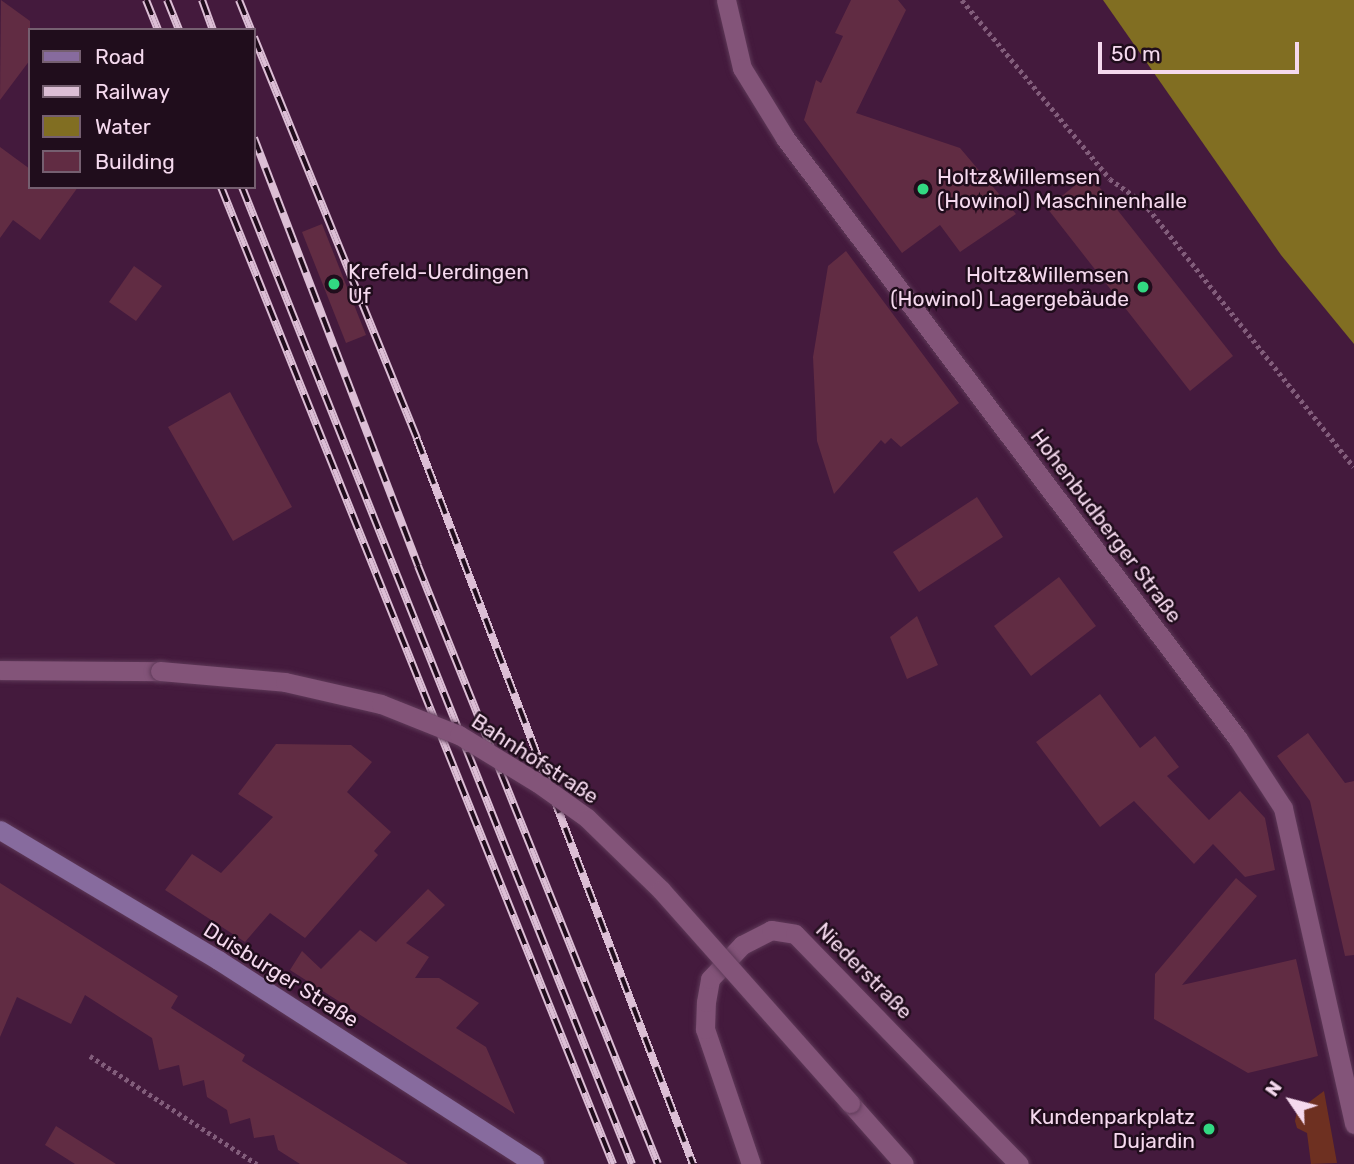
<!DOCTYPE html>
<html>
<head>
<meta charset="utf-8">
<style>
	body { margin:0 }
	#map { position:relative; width:1354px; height:1164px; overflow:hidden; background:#441a3d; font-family:Rubik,sans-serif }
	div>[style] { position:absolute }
	.green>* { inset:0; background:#6e3021 }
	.water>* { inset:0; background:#816e22 }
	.building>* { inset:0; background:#612c43 }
	.path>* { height:4.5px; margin-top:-2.25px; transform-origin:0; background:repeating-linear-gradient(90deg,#825d7b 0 3.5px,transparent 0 7px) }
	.roads { filter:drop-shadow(0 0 2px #5e3958) drop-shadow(0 0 2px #5e3958) }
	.minor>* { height:19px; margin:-9.5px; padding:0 9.5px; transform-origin:9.5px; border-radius:9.5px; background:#835479 }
	.tertiary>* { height:19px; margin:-9.5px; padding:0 9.5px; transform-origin:9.5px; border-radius:9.5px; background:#835479 }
	.secondary>* { height:19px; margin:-9.5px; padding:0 9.5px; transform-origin:9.5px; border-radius:9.5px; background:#876b9e }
	.rail>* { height:8px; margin-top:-4px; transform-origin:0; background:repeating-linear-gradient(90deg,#200d1c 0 16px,#dcbed5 0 32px); box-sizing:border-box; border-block:2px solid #dcbed5 }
	.bridges { filter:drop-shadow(0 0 2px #5e3958) drop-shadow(0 0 2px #5e3958) }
	.tertiary-bridge>* { height:19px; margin:-9.5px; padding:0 9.5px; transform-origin:9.5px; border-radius:9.5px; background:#835479 }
	.dots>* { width:19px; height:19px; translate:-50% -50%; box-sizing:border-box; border:4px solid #200d1c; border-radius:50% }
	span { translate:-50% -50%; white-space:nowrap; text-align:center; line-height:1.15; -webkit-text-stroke:5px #200d1c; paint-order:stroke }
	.poi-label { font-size:21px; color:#f5d9ee }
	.left { translate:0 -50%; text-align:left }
	.right { translate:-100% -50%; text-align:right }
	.street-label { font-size:21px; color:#f5d9ee }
	.legend { position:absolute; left:28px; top:28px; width:228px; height:161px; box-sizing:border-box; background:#200d1c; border:2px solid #755f70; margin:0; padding:9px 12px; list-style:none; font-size:21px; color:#f5d9ee }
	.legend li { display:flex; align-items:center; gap:14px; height:35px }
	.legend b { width:35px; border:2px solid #755f70 }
	.north { position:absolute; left:1256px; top:1066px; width:70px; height:70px; -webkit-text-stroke:5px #200d1c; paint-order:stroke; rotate:305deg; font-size:19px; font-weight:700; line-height:28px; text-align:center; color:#f5d9ee }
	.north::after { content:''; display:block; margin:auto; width:24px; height:32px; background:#f5d9ee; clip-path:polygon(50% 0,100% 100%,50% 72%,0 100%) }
	.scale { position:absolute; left:1098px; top:42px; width:201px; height:32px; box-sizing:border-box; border:4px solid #f5d9ee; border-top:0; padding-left:9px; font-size:21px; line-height:24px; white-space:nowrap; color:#f5d9ee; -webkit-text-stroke:5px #200d1c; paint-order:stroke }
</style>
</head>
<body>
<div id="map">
	<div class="green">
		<div style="clip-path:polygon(1324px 1091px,1337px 1163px,1311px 1164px,1307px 1133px,1297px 1128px,1295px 1121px,1297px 1111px)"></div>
	</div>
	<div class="water">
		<div style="clip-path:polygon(1103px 0,1354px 0,1354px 344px,1281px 255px)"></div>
	</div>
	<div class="building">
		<div style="clip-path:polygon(1px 0,30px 21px,30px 60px,0 100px)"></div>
		<div style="clip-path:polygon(851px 0,898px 0,906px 10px,856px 113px,960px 148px,1016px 214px,960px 252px,940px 225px,902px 253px,804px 120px,816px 80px,821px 83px,843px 36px,835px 33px)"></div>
		<div style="clip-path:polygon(0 147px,30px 169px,30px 187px,78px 187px,40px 240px,13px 220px,0 238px)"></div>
		<div style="clip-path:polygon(1089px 174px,1233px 356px,1190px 391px,1047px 208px)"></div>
		<div style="clip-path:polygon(322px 224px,366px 335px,346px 343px,302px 232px)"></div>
		<div style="clip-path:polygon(846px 251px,959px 403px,901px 447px,891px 438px,885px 444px,881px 440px,834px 494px,817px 441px,813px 357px,828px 266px)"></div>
		<div style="clip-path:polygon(134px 266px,162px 286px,136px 321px,109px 302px)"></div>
		<div style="clip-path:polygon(230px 392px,292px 507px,233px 541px,168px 427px)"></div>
		<div style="clip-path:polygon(977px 497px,1003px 537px,919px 592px,893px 552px)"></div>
		<div style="clip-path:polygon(1059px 577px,1096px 626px,1031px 676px,994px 626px)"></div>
		<div style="clip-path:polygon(917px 616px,938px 665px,907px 679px,890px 637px)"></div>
		<div style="clip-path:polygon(1100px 694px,1140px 748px,1155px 736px,1179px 767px,1167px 776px,1209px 820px,1240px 791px,1265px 818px,1275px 870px,1245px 877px,1213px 844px,1194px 864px,1134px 801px,1100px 827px,1036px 742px)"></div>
		<div style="clip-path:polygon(1308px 733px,1345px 783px,1354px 781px,1354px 955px,1345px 956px,1310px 801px,1277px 756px)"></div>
		<div style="clip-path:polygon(276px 744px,351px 745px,372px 762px,347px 792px,391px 832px,374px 851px,378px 855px,305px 938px,270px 913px,245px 942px,165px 890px,192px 854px,221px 873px,273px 817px,238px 794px)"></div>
		<div style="clip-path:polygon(1236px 878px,1257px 896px,1182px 985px,1296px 959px,1318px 1056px,1248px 1073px,1154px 1019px,1155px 974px)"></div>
		<div style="clip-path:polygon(0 883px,178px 996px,171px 1008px,245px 1055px,242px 1061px,408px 1164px,300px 1164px,278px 1150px,274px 1135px,254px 1138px,250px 1118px,230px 1124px,227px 1110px,207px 1097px,204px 1080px,183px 1086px,179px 1065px,159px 1070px,152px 1038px,85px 995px,71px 1024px,17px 997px,0 1037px)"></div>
		<div style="clip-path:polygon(428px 889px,445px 905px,406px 943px,429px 957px,415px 978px,439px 978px,479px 1003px,456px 1028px,486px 1047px,515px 1114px,290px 970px,302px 951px,321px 969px,360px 930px,376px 942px)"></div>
		<div style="clip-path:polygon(56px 1126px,116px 1164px,75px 1164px,45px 1145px)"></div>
	</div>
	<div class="path">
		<div style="left:962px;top:0;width:232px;rotate:50.4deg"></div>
		<div style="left:1110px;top:179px;width:42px;rotate:35.2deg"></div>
		<div style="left:1144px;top:203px;width:337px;rotate:51.5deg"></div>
		<div style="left:90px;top:1056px;width:199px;rotate:32.9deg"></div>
	</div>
	<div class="roads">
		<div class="minor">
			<div style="left:751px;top:1164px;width:143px;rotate:-108.8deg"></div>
			<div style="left:705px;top:1029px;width:27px;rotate:-88deg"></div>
			<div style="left:706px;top:1002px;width:23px;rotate:-80deg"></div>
			<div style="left:710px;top:979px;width:47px;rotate:-46.7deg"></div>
			<div style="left:742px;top:945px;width:33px;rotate:-27deg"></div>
			<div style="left:771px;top:930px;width:24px;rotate:9deg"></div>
			<div style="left:795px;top:934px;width:321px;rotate:45.8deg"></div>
		</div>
		<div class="tertiary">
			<div style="left:726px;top:0;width:70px;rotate:76.8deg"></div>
			<div style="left:742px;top:68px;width:82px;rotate:58.4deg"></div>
			<div style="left:785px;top:138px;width:753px;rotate:52.99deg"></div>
			<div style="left:1238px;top:739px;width:82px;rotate:56.9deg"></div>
			<div style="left:1283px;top:808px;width:324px;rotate:77.3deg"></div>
			<div style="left:0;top:670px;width:160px;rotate:0.4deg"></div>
			<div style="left:850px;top:1103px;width:81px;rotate:48.5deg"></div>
		</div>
		<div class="secondary">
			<div style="left:0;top:830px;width:254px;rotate:30.8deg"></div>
			<div style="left:218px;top:960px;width:376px;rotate:32.8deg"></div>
		</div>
	</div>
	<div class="rail">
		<div style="left:146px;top:0;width:32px;rotate:68deg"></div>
		<div style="left:167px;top:0;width:32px;rotate:68deg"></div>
		<div style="left:202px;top:0;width:32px;rotate:70deg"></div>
		<div style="left:239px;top:0;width:32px;rotate:68deg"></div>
		<div style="left:254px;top:37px;width:434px;rotate:67.9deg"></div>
		<div style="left:417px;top:439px;width:776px;rotate:69.16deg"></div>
		<div style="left:254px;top:138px;width:458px;rotate:69deg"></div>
		<div style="left:418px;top:566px;width:644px;rotate:68.13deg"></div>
		<div style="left:221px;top:187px;width:1053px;rotate:68.14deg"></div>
		<div style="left:242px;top:187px;width:1052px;rotate:68.24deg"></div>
	</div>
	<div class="bridges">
		<div class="tertiary-bridge">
			<div style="left:160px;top:671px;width:125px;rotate:5deg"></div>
			<div style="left:285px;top:682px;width:98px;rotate:12.9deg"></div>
			<div style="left:381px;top:704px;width:84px;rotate:21.7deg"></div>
			<div style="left:459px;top:735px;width:92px;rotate:31.3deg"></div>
			<div style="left:538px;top:783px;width:60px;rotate:35.5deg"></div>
			<div style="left:587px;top:818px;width:103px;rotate:44.2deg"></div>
			<div style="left:661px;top:890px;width:285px;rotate:48.4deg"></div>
		</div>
	</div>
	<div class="dots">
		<div style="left:923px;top:189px;background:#32d882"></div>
		<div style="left:334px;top:284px;background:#32d882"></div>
		<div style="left:1143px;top:287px;background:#32d882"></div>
		<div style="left:1209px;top:1129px;background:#32d882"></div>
	</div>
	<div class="poi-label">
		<span class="left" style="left:937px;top:189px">Holtz&amp;Willemsen<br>(Howinol) Maschinenhalle</span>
		<span class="left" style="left:348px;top:284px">Krefeld-Uerdingen<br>Uf</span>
		<span class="right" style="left:1129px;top:287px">Holtz&amp;Willemsen<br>(Howinol) Lagergebäude</span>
		<span class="right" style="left:1195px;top:1129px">Kundenparkplatz<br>Dujardin</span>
	</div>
	<div class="street-label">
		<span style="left:1106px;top:526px;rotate:53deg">Hohenbudberger Straße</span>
		<span style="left:535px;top:759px;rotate:33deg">Bahnhofstraße</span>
		<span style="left:864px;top:971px;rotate:45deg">Niederstraße</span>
		<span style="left:281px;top:975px;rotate:32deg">Duisburger Straße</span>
	</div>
	<ul class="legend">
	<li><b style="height:9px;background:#876b9e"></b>Road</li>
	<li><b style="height:9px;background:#dcbed5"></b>Railway</li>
	<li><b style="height:19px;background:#816e22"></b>Water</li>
	<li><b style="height:19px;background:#612c43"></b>Building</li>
	</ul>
	<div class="north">N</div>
	<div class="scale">50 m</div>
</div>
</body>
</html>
